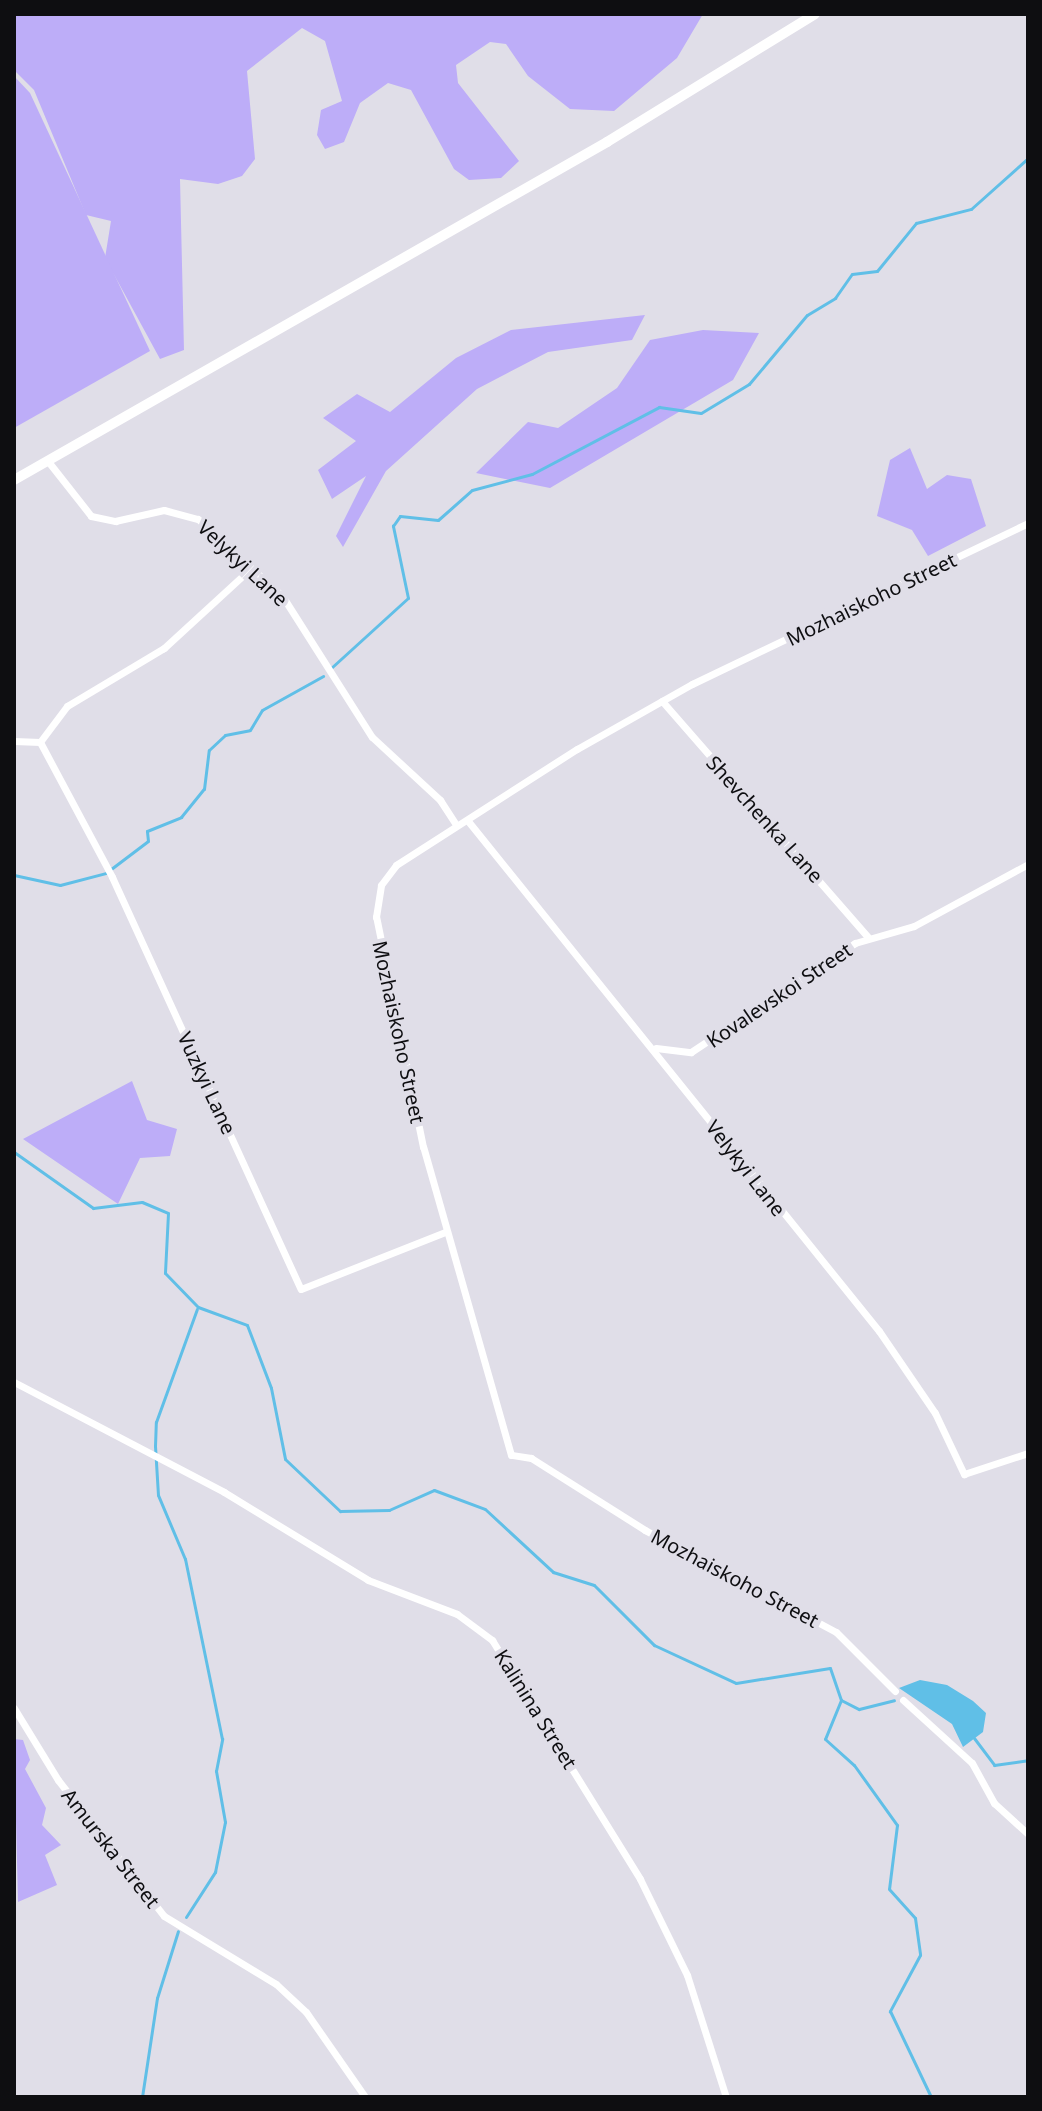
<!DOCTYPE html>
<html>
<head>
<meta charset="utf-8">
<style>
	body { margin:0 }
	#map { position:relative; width:1042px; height:2111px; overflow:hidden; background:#e0dee8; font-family:"Noto Sans",sans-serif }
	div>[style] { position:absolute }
	.green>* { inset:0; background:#bdadf8 }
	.water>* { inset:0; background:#60bfe7 }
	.stream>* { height:3px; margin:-1.5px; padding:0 1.5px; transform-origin:1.5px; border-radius:1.5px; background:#60bfe7 }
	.street>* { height:7px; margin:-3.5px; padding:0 3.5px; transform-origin:3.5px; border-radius:3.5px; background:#fff }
	.secondary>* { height:10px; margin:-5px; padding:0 5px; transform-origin:5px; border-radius:5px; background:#fff }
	span { translate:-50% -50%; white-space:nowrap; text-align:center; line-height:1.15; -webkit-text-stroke:8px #e0dee8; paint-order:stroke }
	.street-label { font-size:20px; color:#0e0e11 }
	.frame { position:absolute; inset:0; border:16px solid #0e0e11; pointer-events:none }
</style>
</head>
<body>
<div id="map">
	<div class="green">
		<div style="clip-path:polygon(14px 14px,703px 14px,677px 58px,614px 111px,570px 109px,528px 76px,506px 44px,490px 42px,456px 65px,458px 83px,519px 161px,501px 178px,469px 180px,454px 169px,411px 90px,388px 83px,360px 103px,344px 142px,325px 149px,317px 135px,321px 110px,342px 101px,325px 41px,302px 28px,247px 71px,255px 159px,242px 176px,218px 184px,180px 179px,184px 350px,160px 359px,105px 258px,111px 221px,86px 215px,34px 90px,14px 70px)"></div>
		<div style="clip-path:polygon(14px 76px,30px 93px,150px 351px,14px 428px)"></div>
		<div style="clip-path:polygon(645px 315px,632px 340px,548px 352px,477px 389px,386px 471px,343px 547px,336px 536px,366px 476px,332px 499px,318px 470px,356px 441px,323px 418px,357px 394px,390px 412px,456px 358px,511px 330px)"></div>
		<div style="clip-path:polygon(703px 330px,759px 333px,733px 380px,550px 488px,476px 473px,528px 422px,558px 428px,617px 388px,650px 340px)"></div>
		<div style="clip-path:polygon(910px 448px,927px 489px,947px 475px,971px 479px,986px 526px,928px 556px,912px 530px,877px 516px,890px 460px)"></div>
		<div style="clip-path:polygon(132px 1081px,147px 1120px,177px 1129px,170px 1156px,140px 1158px,118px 1204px,23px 1139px)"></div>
		<div style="clip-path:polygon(14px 1739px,23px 1740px,30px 1760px,25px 1769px,46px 1808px,42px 1825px,61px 1845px,45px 1855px,57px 1885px,18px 1902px)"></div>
	</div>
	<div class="water">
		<div style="clip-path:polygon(920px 1680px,947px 1685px,973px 1701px,986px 1713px,983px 1732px,963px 1747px,952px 1724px,899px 1688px)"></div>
	</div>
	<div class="stream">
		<div style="left:331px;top:668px;width:104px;rotate:-42.3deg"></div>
		<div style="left:408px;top:598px;width:74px;rotate:-101.8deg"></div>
		<div style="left:393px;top:526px;width:12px;rotate:-55deg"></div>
		<div style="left:400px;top:516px;width:38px;rotate:6deg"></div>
		<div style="left:438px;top:520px;width:45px;rotate:-41.4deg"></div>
		<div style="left:472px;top:490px;width:62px;rotate:-14.9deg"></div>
		<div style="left:532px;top:474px;width:144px;rotate:-27.8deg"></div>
		<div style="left:659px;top:407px;width:42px;rotate:8.1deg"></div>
		<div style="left:701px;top:413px;width:56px;rotate:-31.1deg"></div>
		<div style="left:749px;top:384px;width:90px;rotate:-50deg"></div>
		<div style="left:807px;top:315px;width:33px;rotate:-31deg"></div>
		<div style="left:835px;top:298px;width:29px;rotate:-55deg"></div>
		<div style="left:852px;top:274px;width:25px;rotate:-7deg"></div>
		<div style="left:877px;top:271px;width:62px;rotate:-50.9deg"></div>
		<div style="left:916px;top:223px;width:57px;rotate:-14.3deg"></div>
		<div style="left:971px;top:209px;width:76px;rotate:-41.8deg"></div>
		<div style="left:111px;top:869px;width:46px;rotate:-37.1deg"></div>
		<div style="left:148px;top:841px;width:10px;rotate:-96deg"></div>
		<div style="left:147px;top:831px;width:37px;rotate:-22deg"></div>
		<div style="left:181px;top:817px;width:36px;rotate:-51deg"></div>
		<div style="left:204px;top:789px;width:39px;rotate:-83deg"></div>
		<div style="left:209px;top:750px;width:22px;rotate:-43deg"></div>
		<div style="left:225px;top:735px;width:25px;rotate:-11deg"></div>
		<div style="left:250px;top:730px;width:23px;rotate:-59deg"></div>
		<div style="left:262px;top:710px;width:70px;rotate:-29.1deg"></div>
		<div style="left:14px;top:875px;width:47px;rotate:12.3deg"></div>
		<div style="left:60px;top:885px;width:48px;rotate:-14.6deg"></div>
		<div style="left:14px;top:1152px;width:97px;rotate:35.3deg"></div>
		<div style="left:93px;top:1208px;width:49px;rotate:-7deg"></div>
		<div style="left:142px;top:1202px;width:28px;rotate:23deg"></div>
		<div style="left:168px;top:1213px;width:60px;rotate:92.9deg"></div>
		<div style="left:165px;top:1273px;width:47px;rotate:45.9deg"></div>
		<div style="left:198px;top:1307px;width:52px;rotate:20.2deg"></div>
		<div style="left:247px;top:1325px;width:67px;rotate:69.1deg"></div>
		<div style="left:271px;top:1388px;width:72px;rotate:78.8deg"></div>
		<div style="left:285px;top:1459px;width:76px;rotate:43.4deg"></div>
		<div style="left:340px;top:1511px;width:49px;rotate:-1.2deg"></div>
		<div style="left:389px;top:1510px;width:49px;rotate:-24deg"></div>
		<div style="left:434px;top:1490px;width:54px;rotate:20.4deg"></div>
		<div style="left:485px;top:1509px;width:93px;rotate:42.8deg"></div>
		<div style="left:553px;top:1572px;width:43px;rotate:17.6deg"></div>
		<div style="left:594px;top:1585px;width:85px;rotate:45deg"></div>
		<div style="left:654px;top:1645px;width:90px;rotate:24.9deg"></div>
		<div style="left:736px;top:1683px;width:95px;rotate:-9.1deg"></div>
		<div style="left:830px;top:1668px;width:34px;rotate:71deg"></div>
		<div style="left:841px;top:1700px;width:20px;rotate:27deg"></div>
		<div style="left:859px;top:1709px;width:36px;rotate:-14deg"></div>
		<div style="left:841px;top:1700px;width:42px;rotate:112.3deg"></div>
		<div style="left:825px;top:1739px;width:39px;rotate:42deg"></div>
		<div style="left:854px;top:1765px;width:74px;rotate:54.4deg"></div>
		<div style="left:897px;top:1825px;width:64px;rotate:97.1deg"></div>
		<div style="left:889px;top:1889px;width:39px;rotate:48deg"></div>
		<div style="left:915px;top:1918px;width:37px;rotate:82deg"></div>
		<div style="left:920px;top:1955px;width:64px;rotate:118.2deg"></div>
		<div style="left:890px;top:2011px;width:95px;rotate:64.5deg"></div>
		<div style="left:974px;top:1738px;width:34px;rotate:53deg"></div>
		<div style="left:994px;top:1765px;width:34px;rotate:-8deg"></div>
		<div style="left:186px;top:1917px;width:54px;rotate:-57.2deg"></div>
		<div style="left:215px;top:1872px;width:51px;rotate:-78.7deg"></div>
		<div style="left:225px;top:1822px;width:52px;rotate:-100deg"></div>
		<div style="left:216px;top:1771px;width:33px;rotate:-79deg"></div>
		<div style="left:222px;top:1739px;width:184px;rotate:-101.6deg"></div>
		<div style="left:185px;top:1559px;width:69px;rotate:-112.9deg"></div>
		<div style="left:158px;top:1495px;width:49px;rotate:-93.5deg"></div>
		<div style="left:155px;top:1446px;width:24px;rotate:-88deg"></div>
		<div style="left:156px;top:1422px;width:120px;rotate:-70.1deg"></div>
		<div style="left:142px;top:2097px;width:100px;rotate:-81.4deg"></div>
		<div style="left:157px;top:1998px;width:70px;rotate:-72.6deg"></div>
	</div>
	<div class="street">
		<div style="left:47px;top:460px;width:71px;rotate:51.8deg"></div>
		<div style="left:91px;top:516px;width:25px;rotate:12deg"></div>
		<div style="left:115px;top:521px;width:50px;rotate:-12.7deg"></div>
		<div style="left:164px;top:510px;width:35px;rotate:15deg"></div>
		<div style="left:198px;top:519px;width:115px;rotate:42.5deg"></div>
		<div style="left:283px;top:597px;width:166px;rotate:57.6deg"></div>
		<div style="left:372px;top:737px;width:93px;rotate:42.8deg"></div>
		<div style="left:440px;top:800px;width:30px;rotate:57deg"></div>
		<div style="left:250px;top:569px;width:117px;rotate:137.4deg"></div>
		<div style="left:164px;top:648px;width:113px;rotate:149.1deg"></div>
		<div style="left:67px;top:706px;width:45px;rotate:126.9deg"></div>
		<div style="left:40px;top:742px;width:153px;rotate:61.9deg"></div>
		<div style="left:112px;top:877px;width:453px;rotate:65.4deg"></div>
		<div style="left:301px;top:1289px;width:155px;rotate:-21.6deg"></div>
		<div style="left:662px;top:701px;width:313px;rotate:48.9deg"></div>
		<div style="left:14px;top:741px;width:26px;rotate:2deg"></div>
		<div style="left:468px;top:821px;width:655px;rotate:51.14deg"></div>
		<div style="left:879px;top:1331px;width:99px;rotate:55.7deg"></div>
		<div style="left:935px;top:1413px;width:68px;rotate:64.6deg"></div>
		<div style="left:964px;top:1474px;width:67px;rotate:-18.2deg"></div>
		<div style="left:656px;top:1048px;width:35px;rotate:7deg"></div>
		<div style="left:691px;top:1052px;width:197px;rotate:-33.6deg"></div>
		<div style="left:855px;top:943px;width:61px;rotate:-16.1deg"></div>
		<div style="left:914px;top:926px;width:130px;rotate:-28.5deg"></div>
		<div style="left:14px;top:1382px;width:237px;rotate:27.6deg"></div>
		<div style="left:224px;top:1492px;width:169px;rotate:31.4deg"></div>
		<div style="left:368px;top:1580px;width:95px;rotate:20.9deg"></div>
		<div style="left:457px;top:1614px;width:44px;rotate:36.6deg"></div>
		<div style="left:492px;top:1640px;width:281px;rotate:58.2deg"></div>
		<div style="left:640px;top:1879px;width:107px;rotate:63.9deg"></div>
		<div style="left:687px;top:1975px;width:128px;rotate:72.3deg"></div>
		<div style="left:895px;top:1691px;width:83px;rotate:-135deg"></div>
		<div style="left:836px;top:1632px;width:217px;rotate:-151.9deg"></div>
		<div style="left:645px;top:1530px;width:135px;rotate:-147.7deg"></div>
		<div style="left:531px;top:1458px;width:20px;rotate:-171deg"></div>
		<div style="left:511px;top:1455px;width:320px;rotate:-105.9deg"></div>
		<div style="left:423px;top:1147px;width:235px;rotate:-101.5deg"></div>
		<div style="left:376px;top:917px;width:32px;rotate:-81deg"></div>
		<div style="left:381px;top:885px;width:25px;rotate:-53deg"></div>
		<div style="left:396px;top:865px;width:215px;rotate:-32.7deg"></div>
		<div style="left:577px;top:749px;width:132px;rotate:-29.5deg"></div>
		<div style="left:692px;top:684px;width:373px;rotate:-25.6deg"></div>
		<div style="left:903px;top:1700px;width:93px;rotate:42.4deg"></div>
		<div style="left:972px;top:1763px;width:46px;rotate:61.2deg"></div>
		<div style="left:994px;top:1803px;width:46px;rotate:42.4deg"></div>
		<div style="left:14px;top:1708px;width:84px;rotate:58.6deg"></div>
		<div style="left:58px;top:1780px;width:172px;rotate:52.1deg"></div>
		<div style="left:164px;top:1916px;width:131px;rotate:31.3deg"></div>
		<div style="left:276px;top:1984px;width:41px;rotate:43deg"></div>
		<div style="left:306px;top:2012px;width:103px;rotate:55.2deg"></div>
	</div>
	<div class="secondary">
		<div style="left:14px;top:480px;width:683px;rotate:-29.68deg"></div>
		<div style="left:607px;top:142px;width:244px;rotate:-31.6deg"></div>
	</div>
	<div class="street-label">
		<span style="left:243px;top:563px;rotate:43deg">Velykyi Lane</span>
		<span style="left:871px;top:599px;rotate:-26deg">Mozhaiskoho Street</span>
		<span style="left:765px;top:819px;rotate:48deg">Shevchenka Lane</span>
		<span style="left:779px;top:995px;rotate:-34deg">Kovalevskoi Street</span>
		<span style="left:399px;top:1032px;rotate:78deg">Mozhaiskoho Street</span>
		<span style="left:207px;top:1083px;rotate:65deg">Vuzkyi Lane</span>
		<span style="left:746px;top:1168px;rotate:52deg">Velykyi Lane</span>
		<span style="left:735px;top:1578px;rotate:28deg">Mozhaiskoho Street</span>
		<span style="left:536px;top:1709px;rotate:58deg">Kalinina Street</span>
		<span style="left:111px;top:1848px;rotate:52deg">Amurska Street</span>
	</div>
	<div class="frame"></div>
</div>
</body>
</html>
